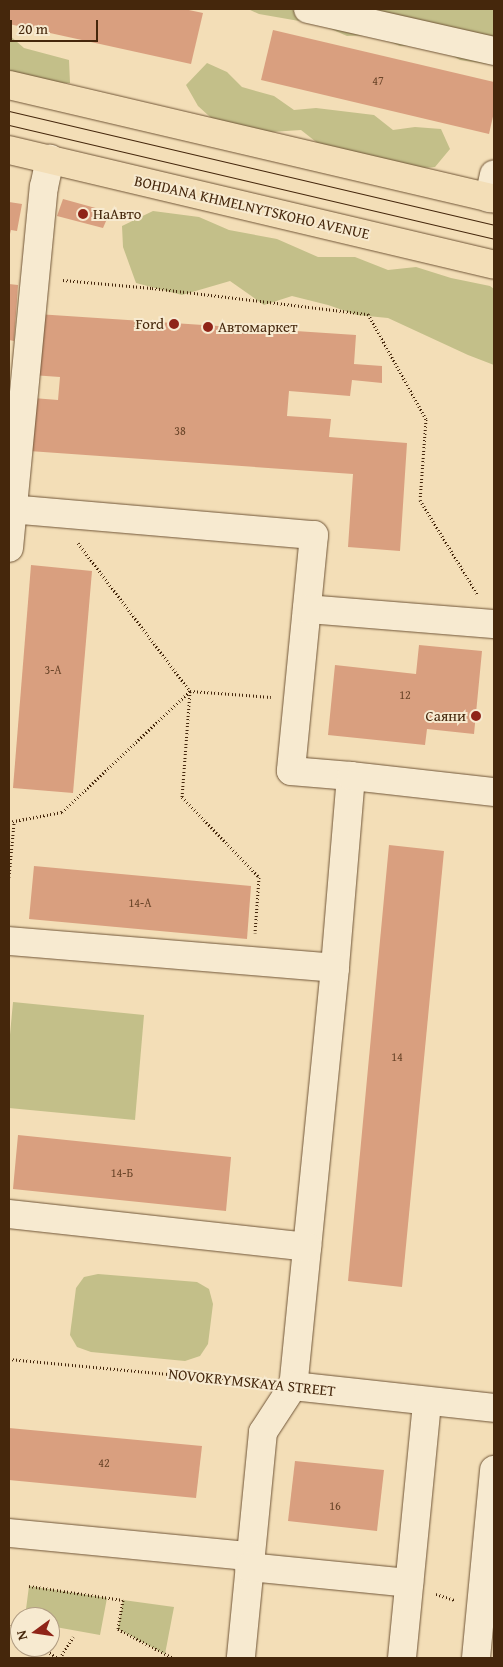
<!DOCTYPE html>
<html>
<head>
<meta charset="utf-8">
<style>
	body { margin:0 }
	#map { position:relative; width:503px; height:1667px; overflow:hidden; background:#f3deb7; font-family:"Gentium Book Plus",serif }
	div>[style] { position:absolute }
	.green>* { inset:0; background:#c3bf89 }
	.building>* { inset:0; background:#d99f7f }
	.path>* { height:3px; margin-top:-1.5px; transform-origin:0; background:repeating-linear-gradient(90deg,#45270c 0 1px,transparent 0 3.5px) }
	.roads { filter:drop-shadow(0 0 1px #705537) drop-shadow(0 0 1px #705537) }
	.minor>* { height:28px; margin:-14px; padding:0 14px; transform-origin:14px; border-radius:14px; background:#f7ead0 }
	.major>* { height:28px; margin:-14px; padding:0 14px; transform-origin:14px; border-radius:14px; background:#f3deb7 }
	.tram>* { height:1px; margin:-0.5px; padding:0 0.5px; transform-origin:0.5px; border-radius:0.5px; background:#45270c }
	.dots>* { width:14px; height:14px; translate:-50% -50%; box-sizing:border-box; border:2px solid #f7ead0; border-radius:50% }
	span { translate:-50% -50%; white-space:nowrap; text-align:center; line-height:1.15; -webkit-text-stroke:4px #f7ead0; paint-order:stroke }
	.number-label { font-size:12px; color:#6a4529 }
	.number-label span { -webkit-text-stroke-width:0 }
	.street-label { font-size:15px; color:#45270c }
	.poi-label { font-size:15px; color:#45270c }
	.left { translate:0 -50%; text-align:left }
	.right { translate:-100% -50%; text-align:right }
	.frame { position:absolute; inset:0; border:10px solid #45270c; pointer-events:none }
	.north { position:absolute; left:10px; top:1607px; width:50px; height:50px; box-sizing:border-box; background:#f7ead0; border:1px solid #b09c82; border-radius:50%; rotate:256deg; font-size:14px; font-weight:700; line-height:20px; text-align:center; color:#45270c }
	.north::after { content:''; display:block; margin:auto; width:18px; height:22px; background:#8f2418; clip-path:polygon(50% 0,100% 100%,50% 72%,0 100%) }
	.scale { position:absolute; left:10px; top:20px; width:88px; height:22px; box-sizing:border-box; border:2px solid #45270c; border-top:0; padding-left:6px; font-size:15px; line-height:18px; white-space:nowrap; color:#45270c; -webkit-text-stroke:4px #f7ead0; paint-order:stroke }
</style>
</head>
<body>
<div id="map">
	<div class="green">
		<div style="clip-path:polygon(248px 9px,494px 9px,494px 65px,460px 60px,433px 45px,400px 46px,374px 35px,347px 36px,322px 25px,259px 14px)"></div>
		<div style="clip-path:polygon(9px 35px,24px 48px,69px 60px,70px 83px,40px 83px,9px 70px)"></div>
		<div style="clip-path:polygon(207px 63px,227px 72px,242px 87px,274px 96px,294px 110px,316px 108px,374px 115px,393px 130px,415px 127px,441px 129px,450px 149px,435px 167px,413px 169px,320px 145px,301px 130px,271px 132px,219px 125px,198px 106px,186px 85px)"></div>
		<div style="clip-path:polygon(153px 211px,199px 217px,229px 230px,277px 239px,318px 257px,355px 257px,388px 270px,416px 267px,451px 278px,490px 286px,494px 289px,494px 365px,468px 355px,388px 318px,357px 315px,328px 305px,292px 296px,264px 305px,230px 281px,182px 295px,136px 283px,123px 247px,122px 226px)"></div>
		<div style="clip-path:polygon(13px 1002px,144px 1015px,135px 1120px,9px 1108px,9px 1046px)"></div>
		<div style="clip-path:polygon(98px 1274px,197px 1282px,209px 1289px,213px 1304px,208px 1344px,200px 1356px,185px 1361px,91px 1352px,77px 1347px,70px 1335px,76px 1288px,84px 1277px)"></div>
		<div style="clip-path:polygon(29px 1586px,107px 1598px,100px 1635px,50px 1626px,50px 1617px,25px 1617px)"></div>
		<div style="clip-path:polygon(123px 1600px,174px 1607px,165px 1654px,118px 1629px)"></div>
	</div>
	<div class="building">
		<div style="clip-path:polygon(9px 9px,184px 9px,203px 13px,191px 64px,9px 24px)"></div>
		<div style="clip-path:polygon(273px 30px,494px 82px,494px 112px,489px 134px,261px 80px)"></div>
		<div style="clip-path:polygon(63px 199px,110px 212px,103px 228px,57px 216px)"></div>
		<div style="clip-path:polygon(9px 202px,22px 204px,17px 231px,11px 230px,10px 234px)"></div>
		<div style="clip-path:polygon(9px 284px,18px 285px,14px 341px,9px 340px)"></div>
		<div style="clip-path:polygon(37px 314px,356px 335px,354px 364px,382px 366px,382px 383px,352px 380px,350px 396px,289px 391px,287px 416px,331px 419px,329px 437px,407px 443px,400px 551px,348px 547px,353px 474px,29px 451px,33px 398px,58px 400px,60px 377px,32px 375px)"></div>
		<div style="clip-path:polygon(31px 565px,92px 571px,73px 793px,13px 788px)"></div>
		<div style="clip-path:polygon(419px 645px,482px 651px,474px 734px,427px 729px,425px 745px,328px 735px,335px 665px,416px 674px)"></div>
		<div style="clip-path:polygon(389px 845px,444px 851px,402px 1287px,348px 1281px)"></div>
		<div style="clip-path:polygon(34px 866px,251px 886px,247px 939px,29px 919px)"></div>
		<div style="clip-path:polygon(18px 1135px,231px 1157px,226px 1211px,13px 1189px)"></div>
		<div style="clip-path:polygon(9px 1428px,202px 1446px,196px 1498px,9px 1480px)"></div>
		<div style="clip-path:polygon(295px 1461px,384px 1470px,377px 1531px,288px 1521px)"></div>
	</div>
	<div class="path">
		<div style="left:63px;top:280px;width:89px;rotate:5.1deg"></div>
		<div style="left:152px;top:288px;width:218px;rotate:6.9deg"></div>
		<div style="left:368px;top:314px;width:120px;rotate:61.1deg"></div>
		<div style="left:426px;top:419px;width:81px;rotate:94.2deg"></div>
		<div style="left:420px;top:500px;width:111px;rotate:58.6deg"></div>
		<div style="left:78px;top:543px;width:186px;rotate:52.9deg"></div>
		<div style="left:190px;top:691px;width:106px;rotate:94.3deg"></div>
		<div style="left:182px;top:797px;width:111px;rotate:46.1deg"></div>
		<div style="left:259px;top:877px;width:56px;rotate:94.1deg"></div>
		<div style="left:9px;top:822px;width:54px;rotate:-10.7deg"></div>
		<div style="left:62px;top:812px;width:176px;rotate:-43.4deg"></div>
		<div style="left:190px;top:691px;width:81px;rotate:4.2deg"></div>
		<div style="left:9px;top:877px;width:54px;rotate:-84.7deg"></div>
		<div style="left:9px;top:1359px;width:254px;rotate:5.4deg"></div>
		<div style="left:29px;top:1586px;width:95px;rotate:8.5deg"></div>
		<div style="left:123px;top:1600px;width:29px;rotate:100deg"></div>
		<div style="left:118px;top:1629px;width:62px;rotate:27.8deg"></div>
		<div style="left:436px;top:1594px;width:19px;rotate:18deg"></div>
		<div style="left:9px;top:1626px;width:13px;rotate:32deg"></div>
		<div style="left:41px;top:1647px;width:20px;rotate:33deg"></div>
		<div style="left:60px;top:1658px;width:25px;rotate:-58deg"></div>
	</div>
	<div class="roads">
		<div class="minor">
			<div style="left:308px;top:9px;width:191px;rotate:12.7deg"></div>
			<div style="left:489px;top:198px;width:24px;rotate:-78deg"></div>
			<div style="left:9px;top:509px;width:306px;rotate:4.9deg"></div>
			<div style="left:314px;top:535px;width:237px;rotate:95.6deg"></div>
			<div style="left:291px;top:771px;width:60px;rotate:4.8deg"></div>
			<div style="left:351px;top:776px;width:193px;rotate:94.8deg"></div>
			<div style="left:335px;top:968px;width:420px;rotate:95.7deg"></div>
			<div style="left:293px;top:1386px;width:55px;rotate:123.1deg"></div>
			<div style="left:263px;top:1432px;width:227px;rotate:95.6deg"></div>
			<div style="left:9px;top:548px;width:363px;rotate:-84.5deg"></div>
			<div style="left:44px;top:187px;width:29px;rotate:-78deg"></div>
			<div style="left:307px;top:609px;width:188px;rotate:4.6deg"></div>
			<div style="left:351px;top:776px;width:144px;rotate:6.4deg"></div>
			<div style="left:9px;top:941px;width:327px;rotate:4.7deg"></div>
			<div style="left:9px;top:1214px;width:300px;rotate:6.3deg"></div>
			<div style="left:293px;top:1386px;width:202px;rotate:6.2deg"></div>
			<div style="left:9px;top:1533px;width:241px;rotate:5.5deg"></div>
			<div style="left:249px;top:1567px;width:161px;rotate:5.7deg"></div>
			<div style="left:402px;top:1658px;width:258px;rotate:-84.4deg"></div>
			<div style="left:476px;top:1658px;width:189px;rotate:-84.5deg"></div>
		</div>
		<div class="major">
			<div style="left:9px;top:85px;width:498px;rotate:13.2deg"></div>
			<div style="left:9px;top:150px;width:498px;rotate:13.3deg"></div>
		</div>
	</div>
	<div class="tram">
		<div style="left:9px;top:111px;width:498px;rotate:13.2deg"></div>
		<div style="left:9px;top:125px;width:498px;rotate:13.2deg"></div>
	</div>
	<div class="dots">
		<div style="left:83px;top:214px;background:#8f2418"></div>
		<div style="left:174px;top:324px;background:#8f2418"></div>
		<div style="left:208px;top:327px;background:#8f2418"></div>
		<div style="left:476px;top:716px;background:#8f2418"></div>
	</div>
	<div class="number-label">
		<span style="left:378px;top:81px">47</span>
		<span style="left:180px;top:431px">38</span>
		<span style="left:53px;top:670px">3-А</span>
		<span style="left:405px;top:695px">12</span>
		<span style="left:140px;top:903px">14-А</span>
		<span style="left:397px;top:1057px">14</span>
		<span style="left:122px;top:1173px">14-Б</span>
		<span style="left:104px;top:1463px">42</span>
		<span style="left:335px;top:1506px">16</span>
	</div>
	<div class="street-label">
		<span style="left:252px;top:207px;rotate:13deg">BOHDANA KHMELNYTSKOHO AVENUE</span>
		<span style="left:252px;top:1382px;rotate:6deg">NOVOKRYMSKAYA STREET</span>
	</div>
	<div class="poi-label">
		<span class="left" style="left:93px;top:214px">НаАвто</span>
		<span class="right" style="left:164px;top:324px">Ford</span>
		<span class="left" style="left:218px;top:327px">Автомаркет</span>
		<span class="right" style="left:466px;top:716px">Саяни</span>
	</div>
	<div class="frame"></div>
	<div class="north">N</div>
	<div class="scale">20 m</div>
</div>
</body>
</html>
